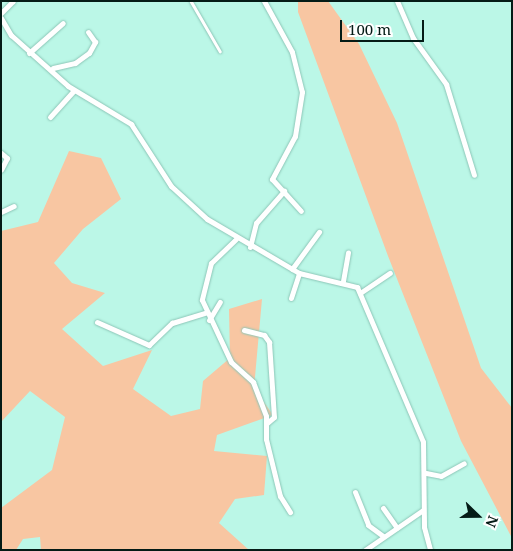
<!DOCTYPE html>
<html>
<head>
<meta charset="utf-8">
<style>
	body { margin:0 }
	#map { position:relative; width:513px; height:551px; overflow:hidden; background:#bbf7e7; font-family:"Noto Serif",serif }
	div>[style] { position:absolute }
	.green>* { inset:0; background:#f8c6a2 }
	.roads { filter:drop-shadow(0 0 1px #8cc6b7) drop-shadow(0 0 1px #8cc6b7) }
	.lane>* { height:2.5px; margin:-1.25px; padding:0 1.25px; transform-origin:1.25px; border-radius:1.25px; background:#fff }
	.street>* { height:5px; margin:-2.5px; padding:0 2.5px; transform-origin:2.5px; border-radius:2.5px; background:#fff }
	span { translate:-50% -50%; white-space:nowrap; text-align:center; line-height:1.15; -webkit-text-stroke:4px #fff; paint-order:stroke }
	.frame { position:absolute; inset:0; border:2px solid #041b16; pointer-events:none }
	.north { position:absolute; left:453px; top:491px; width:50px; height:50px; -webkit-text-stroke:4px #fff; paint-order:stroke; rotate:112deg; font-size:14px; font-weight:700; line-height:20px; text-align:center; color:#041b16 }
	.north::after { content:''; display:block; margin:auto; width:18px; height:22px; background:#041b16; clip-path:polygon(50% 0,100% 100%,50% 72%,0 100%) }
	.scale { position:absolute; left:340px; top:20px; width:84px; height:22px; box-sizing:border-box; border:2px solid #041b16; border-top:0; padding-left:6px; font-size:15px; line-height:18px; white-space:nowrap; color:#041b16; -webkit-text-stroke:4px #fff; paint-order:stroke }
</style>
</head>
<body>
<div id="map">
	<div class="green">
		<div style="clip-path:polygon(298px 1px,328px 1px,359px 44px,397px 123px,481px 368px,512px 408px,512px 538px,461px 441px,388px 256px,298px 12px)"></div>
		<div style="clip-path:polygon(69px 151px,101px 158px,121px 199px,83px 229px,54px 263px,72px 283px,105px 293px,62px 329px,103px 366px,152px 350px,133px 389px,171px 416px,200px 409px,203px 381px,230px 358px,229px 309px,262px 299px,254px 388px,273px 415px,217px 435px,214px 451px,267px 456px,264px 495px,235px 499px,219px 523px,249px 550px,41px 550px,40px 537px,23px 539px,16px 550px,1px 550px,1px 508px,52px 470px,65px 417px,30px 391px,1px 422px,1px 231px,38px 222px)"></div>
	</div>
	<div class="roads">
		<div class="lane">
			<div style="left:191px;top:1px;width:58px;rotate:59.9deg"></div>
		</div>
		<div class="street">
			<div style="left:264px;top:1px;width:58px;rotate:61.2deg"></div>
			<div style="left:292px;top:52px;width:41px;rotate:76deg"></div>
			<div style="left:302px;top:92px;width:45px;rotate:99deg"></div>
			<div style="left:295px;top:136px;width:49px;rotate:118.1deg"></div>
			<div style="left:272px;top:179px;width:43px;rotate:47.8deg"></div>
			<div style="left:397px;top:1px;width:40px;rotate:66.6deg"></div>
			<div style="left:413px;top:38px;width:57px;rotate:54.3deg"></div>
			<div style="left:446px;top:84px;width:95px;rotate:72.9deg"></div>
			<div style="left:1px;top:13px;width:17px;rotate:-45deg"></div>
			<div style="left:1px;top:18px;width:20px;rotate:60deg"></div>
			<div style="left:11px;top:35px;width:76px;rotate:41.8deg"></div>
			<div style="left:68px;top:86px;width:74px;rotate:31.1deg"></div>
			<div style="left:131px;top:124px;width:74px;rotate:57.2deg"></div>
			<div style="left:171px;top:186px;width:49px;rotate:42.5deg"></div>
			<div style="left:207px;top:219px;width:107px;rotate:30.4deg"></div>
			<div style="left:299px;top:273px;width:60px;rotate:13.6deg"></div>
			<div style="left:357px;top:287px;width:168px;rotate:66.9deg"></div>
			<div style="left:423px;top:442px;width:85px;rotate:89.3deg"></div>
			<div style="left:424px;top:527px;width:24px;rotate:75deg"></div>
			<div style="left:29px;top:53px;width:45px;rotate:-41.4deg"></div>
			<div style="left:53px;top:68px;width:23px;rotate:-13deg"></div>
			<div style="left:75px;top:63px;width:17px;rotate:-36deg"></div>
			<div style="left:89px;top:53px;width:13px;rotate:-61deg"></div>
			<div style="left:95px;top:42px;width:12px;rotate:-125deg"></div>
			<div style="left:50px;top:117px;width:36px;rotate:-48deg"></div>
			<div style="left:1px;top:153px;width:8px;rotate:40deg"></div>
			<div style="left:7px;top:158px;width:13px;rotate:117deg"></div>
			<div style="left:1px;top:212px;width:14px;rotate:-25deg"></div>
			<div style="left:236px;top:239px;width:35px;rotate:136deg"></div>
			<div style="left:211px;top:263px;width:38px;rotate:104deg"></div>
			<div style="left:202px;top:300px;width:68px;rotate:64.9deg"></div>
			<div style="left:231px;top:362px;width:30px;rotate:42deg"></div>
			<div style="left:253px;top:382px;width:36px;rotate:69deg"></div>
			<div style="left:266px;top:416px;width:23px;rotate:90deg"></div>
			<div style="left:266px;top:439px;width:59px;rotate:76.2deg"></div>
			<div style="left:280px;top:496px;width:19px;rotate:58deg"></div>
			<div style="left:250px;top:247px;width:25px;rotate:-76deg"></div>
			<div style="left:256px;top:223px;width:43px;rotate:-48.8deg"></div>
			<div style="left:292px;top:269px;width:46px;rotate:-53.9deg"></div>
			<div style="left:343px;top:281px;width:29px;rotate:-80deg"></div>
			<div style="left:360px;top:293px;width:36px;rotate:-34deg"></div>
			<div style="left:291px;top:298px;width:26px;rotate:-72deg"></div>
			<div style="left:209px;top:320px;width:21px;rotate:-59deg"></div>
			<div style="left:97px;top:322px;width:57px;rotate:23.9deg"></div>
			<div style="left:149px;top:345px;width:32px;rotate:-44deg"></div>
			<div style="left:172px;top:323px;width:37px;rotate:-17deg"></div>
			<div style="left:244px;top:330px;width:21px;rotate:14deg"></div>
			<div style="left:264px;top:335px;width:9px;rotate:54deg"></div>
			<div style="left:269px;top:342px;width:75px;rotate:86.2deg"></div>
			<div style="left:274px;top:417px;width:9px;rotate:139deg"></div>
			<div style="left:426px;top:473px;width:15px;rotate:11deg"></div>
			<div style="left:441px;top:476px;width:26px;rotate:-29deg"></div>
			<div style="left:355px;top:492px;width:35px;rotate:68deg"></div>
			<div style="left:368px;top:525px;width:19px;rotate:36deg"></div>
			<div style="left:383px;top:508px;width:24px;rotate:55deg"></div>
			<div style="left:365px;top:550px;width:70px;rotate:-34.6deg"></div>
		</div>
	</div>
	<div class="frame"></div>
	<div class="north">N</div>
	<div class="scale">100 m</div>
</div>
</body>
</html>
